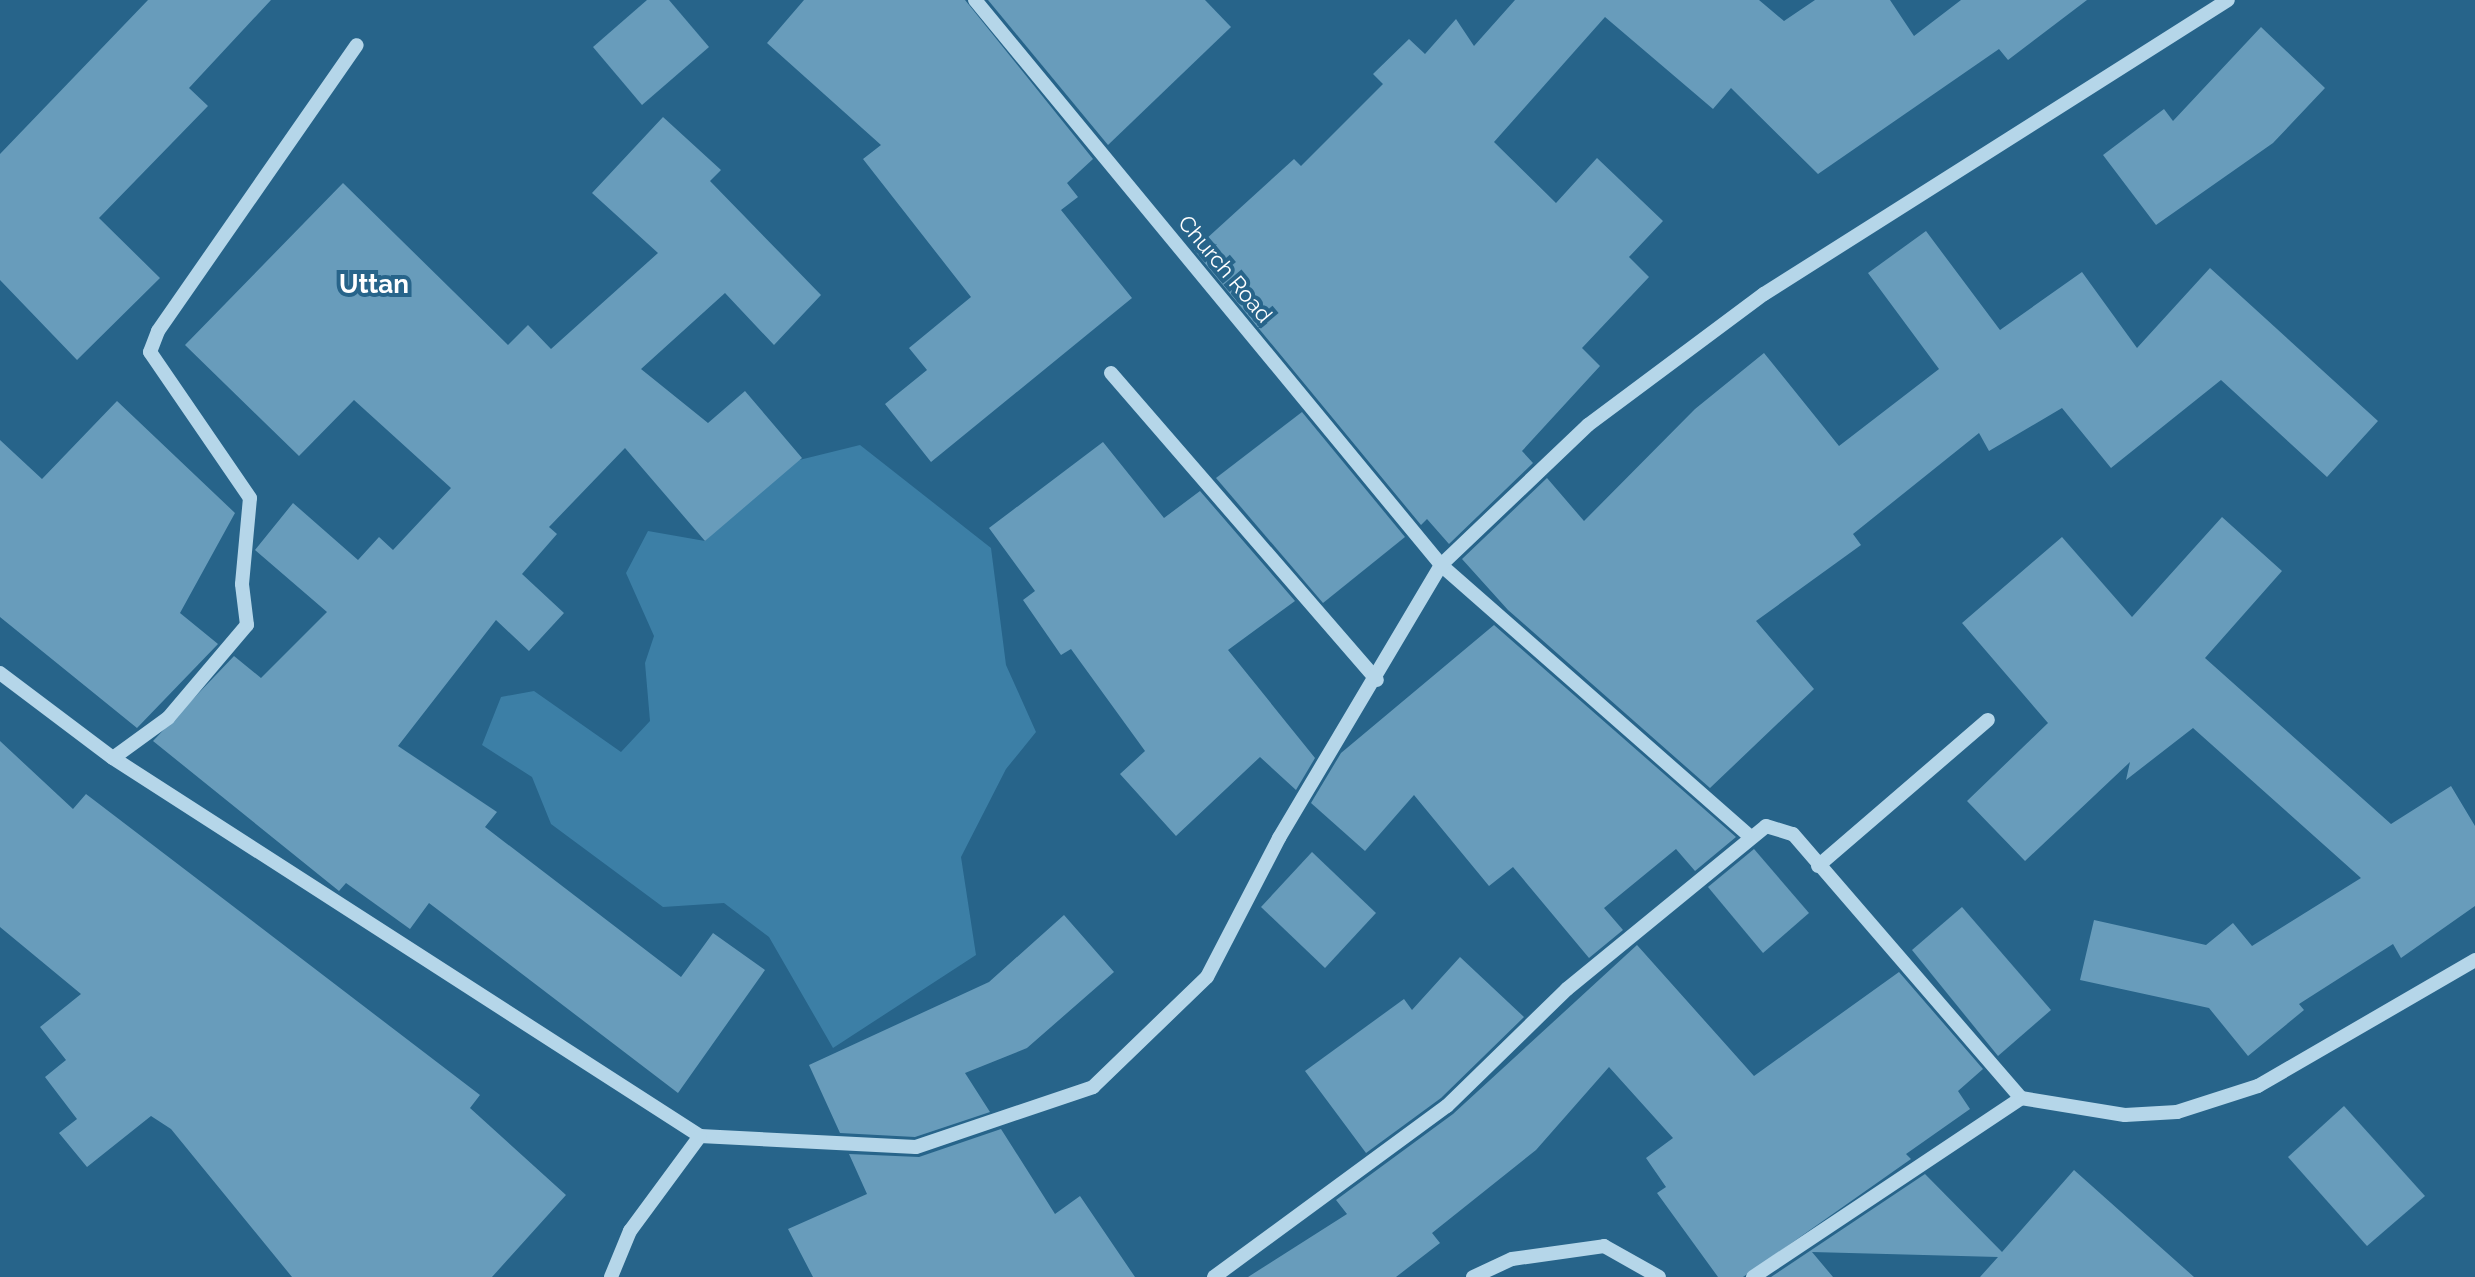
<!DOCTYPE html>
<html>
<head>
<meta charset="utf-8">
<style>
	body { margin:0 }
	#map { position:relative; width:2475px; height:1277px; overflow:hidden; background:#27648a; font-family:Raleway,sans-serif }
	div>[style] { position:absolute }
	.green>* { inset:0; background:#3c7fa6 }
	.building>* { inset:0; background:#689cbb }
	.minor>* { height:14px; margin:-7px; padding:0 7px; transform-origin:7px; border-radius:7px; background:#b5d6e9 }
	span { translate:-50% -50%; white-space:nowrap; text-align:center; line-height:1.15; -webkit-text-stroke:8px #27648a; paint-order:stroke }
	.street-label { font-size:22px; color:#fff }
	.quarter-label { font-size:26px; color:#fff; font-weight:700 }
</style>
</head>
<body>
<div id="map">
	<div class="green">
		<div style="clip-path:polygon(860px 445px,991px 548px,1006px 665px,1036px 732px,1006px 769px,961px 857px,976px 955px,833px 1048px,769px 937px,724px 903px,663px 907px,551px 824px,532px 777px,482px 745px,501px 697px,534px 691px,621px 752px,650px 721px,645px 663px,654px 636px,626px 573px,648px 531px,705px 541px,783px 464px)"></div>
	</div>
	<div class="building">
		<div style="clip-path:polygon(148px 0,271px 0,189px 88px,208px 106px,99px 218px,160px 278px,77px 360px,0 280px,0 154px)"></div>
		<div style="clip-path:polygon(647px 0,669px 0,709px 47px,642px 105px,593px 47px)"></div>
		<div style="clip-path:polygon(804px 0,965px 0,1093px 159px,1067px 183px,1078px 197px,1061px 210px,1132px 298px,931px 462px,885px 404px,927px 370px,909px 348px,971px 297px,863px 159px,881px 145px,767px 43px)"></div>
		<div style="clip-path:polygon(988px 0,1205px 0,1231px 27px,1108px 145px)"></div>
		<div style="clip-path:polygon(1515px 0,1759px 0,1784px 21px,1815px 0,1890px 0,1914px 36px,1961px 0,2087px 0,2008px 60px,1999px 49px,1818px 174px,1731px 88px,1713px 109px,1605px 17px,1494px 142px,1556px 203px,1597px 158px,1663px 221px,1629px 257px,1649px 277px,1582px 348px,1600px 366px,1522px 451px,1533px 463px,1449px 544px,1427px 519px,1421px 525px,1194px 250px,1294px 159px,1301px 166px,1383px 84px,1373px 74px,1409px 39px,1425px 54px,1456px 19px,1474px 46px)"></div>
		<div style="clip-path:polygon(2261px 27px,2325px 88px,2273px 143px,2156px 225px,2103px 155px,2164px 109px,2173px 121px)"></div>
		<div style="clip-path:polygon(663px 117px,721px 170px,710px 181px,821px 295px,774px 345px,725px 293px,641px 369px,708px 423px,745px 391px,802px 458px,705px 541px,625px 448px,549px 527px,557px 534px,522px 574px,564px 613px,529px 651px,496px 620px,398px 746px,497px 812px,485px 827px,681px 977px,713px 933px,765px 970px,678px 1093px,429px 903px,410px 929px,346px 883px,339px 891px,153px 741px,234px 656px,261px 678px,327px 612px,255px 550px,293px 503px,358px 560px,379px 537px,393px 550px,451px 488px,354px 400px,299px 456px,185px 345px,343px 183px,508px 345px,528px 325px,551px 349px,658px 253px,592px 193px)"></div>
		<div style="clip-path:polygon(1926px 231px,2000px 330px,2082px 272px,2137px 348px,2210px 268px,2378px 421px,2327px 477px,2221px 380px,2111px 468px,2062px 408px,1989px 451px,1979px 433px,1853px 534px,1861px 545px,1756px 621px,1814px 689px,1710px 788px,1508px 610px,1462px 559px,1547px 478px,1584px 521px,1695px 409px,1764px 353px,1839px 446px,1939px 369px,1868px 273px)"></div>
		<div style="clip-path:polygon(117px 401px,235px 513px,180px 613px,218px 644px,137px 728px,0 617px,0 440px,42px 479px)"></div>
		<div style="clip-path:polygon(1302px 412px,1405px 537px,1323px 603px,1216px 478px)"></div>
		<div style="clip-path:polygon(1103px 442px,1164px 518px,1200px 491px,1295px 601px,1228px 650px,1315px 758px,1296px 790px,1260px 757px,1176px 836px,1120px 774px,1145px 751px,1071px 649px,1061px 655px,1023px 600px,1035px 591px,989px 528px)"></div>
		<div style="clip-path:polygon(2222px 517px,2282px 571px,2205px 658px,2391px 824px,2451px 786px,2475px 826px,2475px 906px,2401px 958px,2393px 944px,2299px 1004px,2304px 1010px,2248px 1056px,2209px 1008px,2080px 980px,2094px 920px,2206px 945px,2233px 923px,2252px 946px,2361px 878px,2193px 728px,2126px 780px,2130px 762px,2025px 861px,1967px 801px,2048px 723px,1962px 623px,2062px 537px,2132px 617px)"></div>
		<div style="clip-path:polygon(1494px 625px,1736px 837px,1695px 871px,1676px 849px,1604px 908px,1623px 930px,1589px 958px,1513px 867px,1489px 886px,1414px 795px,1365px 851px,1311px 803px,1341px 753px)"></div>
		<div style="clip-path:polygon(0 741px,73px 809px,86px 794px,480px 1095px,470px 1108px,566px 1195px,492px 1277px,292px 1277px,171px 1129px,151px 1116px,87px 1167px,59px 1133px,77px 1119px,45px 1077px,66px 1060px,40px 1027px,81px 994px,0 927px)"></div>
		<div style="clip-path:polygon(1754px 849px,1809px 913px,1763px 953px,1708px 887px)"></div>
		<div style="clip-path:polygon(1312px 852px,1376px 913px,1325px 968px,1261px 907px)"></div>
		<div style="clip-path:polygon(1962px 907px,2051px 1010px,1998px 1056px,1912px 950px)"></div>
		<div style="clip-path:polygon(1064px 915px,1114px 972px,1027px 1048px,965px 1073px,990px 1112px,915px 1137px,840px 1133px,809px 1065px,989px 982px)"></div>
		<div style="clip-path:polygon(1637px 945px,1754px 1076px,1899px 972px,1983px 1069px,1958px 1091px,1970px 1109px,1906px 1154px,1911px 1159px,1743px 1277px,1718px 1277px,1657px 1193px,1666px 1187px,1646px 1158px,1673px 1138px,1609px 1067px,1536px 1150px,1432px 1233px,1440px 1243px,1396px 1277px,1248px 1277px,1347px 1214px,1336px 1200px,1453px 1114px)"></div>
		<div style="clip-path:polygon(1460px 957px,1524px 1017px,1441px 1098px,1366px 1153px,1305px 1071px,1404px 999px,1412px 1010px)"></div>
		<div style="clip-path:polygon(2344px 1106px,2425px 1196px,2367px 1246px,2288px 1157px)"></div>
		<div style="clip-path:polygon(1001px 1129px,1055px 1214px,1080px 1196px,1135px 1277px,813px 1277px,788px 1229px,867px 1194px,849px 1154px,919px 1157px)"></div>
		<div style="clip-path:polygon(2074px 1170px,2194px 1277px,1980px 1277px,1998px 1257px,1812px 1252px,1833px 1277px,1771px 1277px,1925px 1174px,2002px 1252px)"></div>
	</div>
	<div class="minor">
		<div style="left:975px;top:0;width:732px;rotate:50.48deg"></div>
		<div style="left:1441px;top:565px;width:411px;rotate:41.3deg"></div>
		<div style="left:1111px;top:373px;width:406px;rotate:49.1deg"></div>
		<div style="left:0;top:673px;width:141px;rotate:37deg"></div>
		<div style="left:113px;top:758px;width:698px;rotate:32.78deg"></div>
		<div style="left:700px;top:1136px;width:216px;rotate:2.9deg"></div>
		<div style="left:916px;top:1147px;width:187px;rotate:-18.7deg"></div>
		<div style="left:1093px;top:1087px;width:158px;rotate:-44deg"></div>
		<div style="left:1207px;top:977px;width:157px;rotate:-62.6deg"></div>
		<div style="left:1279px;top:838px;width:317px;rotate:-59.3deg"></div>
		<div style="left:1441px;top:565px;width:203px;rotate:-43.6deg"></div>
		<div style="left:1588px;top:425px;width:219px;rotate:-36.7deg"></div>
		<div style="left:1764px;top:294px;width:549px;rotate:-32.36deg"></div>
		<div style="left:113px;top:758px;width:68px;rotate:-36deg"></div>
		<div style="left:168px;top:718px;width:122px;rotate:-49.7deg"></div>
		<div style="left:247px;top:625px;width:41px;rotate:-97deg"></div>
		<div style="left:242px;top:584px;width:86px;rotate:-84.7deg"></div>
		<div style="left:250px;top:498px;width:177px;rotate:-124.4deg"></div>
		<div style="left:150px;top:352px;width:22px;rotate:-69deg"></div>
		<div style="left:158px;top:331px;width:348px;rotate:-55.2deg"></div>
		<div style="left:1818px;top:866px;width:224px;rotate:-40.7deg"></div>
		<div style="left:611px;top:1277px;width:50px;rotate:-67.6deg"></div>
		<div style="left:630px;top:1231px;width:118px;rotate:-53.6deg"></div>
		<div style="left:1214px;top:1277px;width:289px;rotate:-36.3deg"></div>
		<div style="left:1447px;top:1106px;width:168px;rotate:-44.3deg"></div>
		<div style="left:1567px;top:989px;width:257px;rotate:-39.3deg"></div>
		<div style="left:1766px;top:826px;width:28px;rotate:17deg"></div>
		<div style="left:1793px;top:834px;width:349px;rotate:49.2deg"></div>
		<div style="left:1473px;top:1277px;width:43px;rotate:-24.8deg"></div>
		<div style="left:1512px;top:1259px;width:93px;rotate:-8deg"></div>
		<div style="left:1604px;top:1246px;width:63px;rotate:29.4deg"></div>
		<div style="left:1753px;top:1277px;width:322px;rotate:-33.7deg"></div>
		<div style="left:2021px;top:1098px;width:105px;rotate:9.3deg"></div>
		<div style="left:2125px;top:1115px;width:52px;rotate:-3.3deg"></div>
		<div style="left:2177px;top:1112px;width:85px;rotate:-17.8deg"></div>
		<div style="left:2258px;top:1086px;width:251px;rotate:-30.1deg"></div>
	</div>
	<div class="street-label">
		<span style="left:1225px;top:269px;rotate:50deg">Church Road</span>
	</div>
	<div class="quarter-label">
		<span style="left:374px;top:285px">Uttan</span>
	</div>
</div>
</body>
</html>
